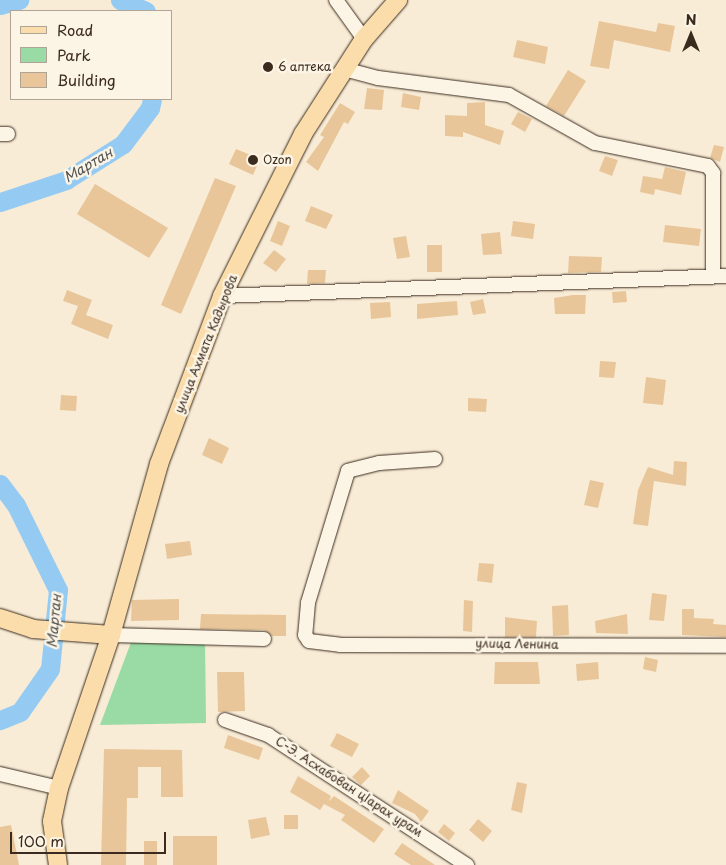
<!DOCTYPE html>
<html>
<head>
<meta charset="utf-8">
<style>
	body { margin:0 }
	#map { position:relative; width:726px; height:865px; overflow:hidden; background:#f8ecd6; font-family:"Playpen Sans",sans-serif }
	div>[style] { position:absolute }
	.green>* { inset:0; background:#9adba5 }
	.river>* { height:19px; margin:-9.5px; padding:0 9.5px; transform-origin:9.5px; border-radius:9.5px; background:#95cbf3 }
	.building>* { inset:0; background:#e8c69a }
	.roads { filter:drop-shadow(0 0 1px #3b2a1e) drop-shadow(0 0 1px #3b2a1e) }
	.minor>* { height:14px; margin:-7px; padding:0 7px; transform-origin:7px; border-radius:7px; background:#fcf5e5 }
	.major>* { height:18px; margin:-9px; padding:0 9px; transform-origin:9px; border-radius:9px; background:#fbddab }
	.dots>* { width:14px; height:14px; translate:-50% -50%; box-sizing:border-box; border:2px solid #fcf5e5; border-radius:50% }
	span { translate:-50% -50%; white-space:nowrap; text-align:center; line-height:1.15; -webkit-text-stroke:5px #fcf5e5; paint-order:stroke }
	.poi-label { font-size:12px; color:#3b2a1e }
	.left { translate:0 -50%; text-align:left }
	.street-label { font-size:12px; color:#3b2a1e }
	.water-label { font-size:14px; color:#525253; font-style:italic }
	.legend { position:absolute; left:10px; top:10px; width:162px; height:90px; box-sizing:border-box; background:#fcf5e5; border:1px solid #afa495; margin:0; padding:6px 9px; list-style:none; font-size:15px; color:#3b2a1e }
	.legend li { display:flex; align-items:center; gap:10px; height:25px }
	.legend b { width:25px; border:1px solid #afa495 }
	.north { position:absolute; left:666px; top:10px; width:50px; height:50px; -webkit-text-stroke:4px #fcf5e5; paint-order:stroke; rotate:0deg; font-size:14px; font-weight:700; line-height:20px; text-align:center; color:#3b2a1e }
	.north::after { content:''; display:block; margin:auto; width:18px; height:22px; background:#3b2a1e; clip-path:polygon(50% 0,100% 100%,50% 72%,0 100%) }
	.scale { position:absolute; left:10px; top:832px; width:156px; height:22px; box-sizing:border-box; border:2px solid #3b2a1e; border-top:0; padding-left:6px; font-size:15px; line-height:18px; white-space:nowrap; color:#3b2a1e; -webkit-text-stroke:4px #fcf5e5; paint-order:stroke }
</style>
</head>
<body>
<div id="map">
	<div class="green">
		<div style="clip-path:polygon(133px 637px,205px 639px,206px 723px,100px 725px)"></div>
	</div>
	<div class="river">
		<div style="left:120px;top:0;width:28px;rotate:23deg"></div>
		<div style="left:0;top:5px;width:20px;rotate:-15deg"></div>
		<div style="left:0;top:202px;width:70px;rotate:-18.4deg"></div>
		<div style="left:66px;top:180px;width:67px;rotate:-32.3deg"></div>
		<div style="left:123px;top:144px;width:45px;rotate:-53.1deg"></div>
		<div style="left:150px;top:108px;width:9px;rotate:-77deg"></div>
		<div style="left:0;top:484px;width:26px;rotate:53deg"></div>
		<div style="left:16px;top:505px;width:95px;rotate:63.7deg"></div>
		<div style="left:58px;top:590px;width:79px;rotate:95.8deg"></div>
		<div style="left:50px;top:669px;width:52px;rotate:124.9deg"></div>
		<div style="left:20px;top:712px;width:22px;rotate:158deg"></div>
	</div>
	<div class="building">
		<div style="clip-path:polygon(599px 21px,656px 32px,658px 23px,675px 26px,670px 52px,614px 40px,609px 69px,590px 66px)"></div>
		<div style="clip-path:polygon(517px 40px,548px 47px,545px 64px,513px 57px)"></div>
		<div style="clip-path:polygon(568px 70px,586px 81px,564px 116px,546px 106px)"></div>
		<div style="clip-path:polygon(367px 88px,384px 90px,382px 110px,364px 109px)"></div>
		<div style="clip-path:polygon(403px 93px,421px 97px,419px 110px,401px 107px)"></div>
		<div style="clip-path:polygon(485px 102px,485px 125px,504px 131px,500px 145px,463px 132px,463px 137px,445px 136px,445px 115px,467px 116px,467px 103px)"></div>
		<div style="clip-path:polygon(340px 103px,355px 112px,348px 124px,344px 122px,318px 171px,306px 162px,324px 137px,320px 135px)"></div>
		<div style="clip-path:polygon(518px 112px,532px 119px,525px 132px,511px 124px)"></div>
		<div style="clip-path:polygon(714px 145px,724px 147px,720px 162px,710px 158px)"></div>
		<div style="clip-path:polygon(236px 149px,260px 159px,253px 175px,229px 164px)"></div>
		<div style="clip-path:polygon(605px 156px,618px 160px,612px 176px,599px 171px)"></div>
		<div style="clip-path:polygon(665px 167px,686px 172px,681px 195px,655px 189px,654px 195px,640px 192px,643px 176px,662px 179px)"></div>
		<div style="clip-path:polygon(215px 178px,236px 186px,181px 314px,161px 305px)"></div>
		<div style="clip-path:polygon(95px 184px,168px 228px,149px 258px,77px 214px)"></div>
		<div style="clip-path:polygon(311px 206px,333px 215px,326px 229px,305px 221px)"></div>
		<div style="clip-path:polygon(278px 221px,290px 226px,282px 246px,270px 241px)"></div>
		<div style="clip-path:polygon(513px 221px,535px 224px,533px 239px,511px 236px)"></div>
		<div style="clip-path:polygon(665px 225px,701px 229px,699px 246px,663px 242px)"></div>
		<div style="clip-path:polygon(500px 232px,502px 254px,483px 255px,481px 234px)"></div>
		<div style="clip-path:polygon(406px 236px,410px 257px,397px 259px,393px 238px)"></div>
		<div style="clip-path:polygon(427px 245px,442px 245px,442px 272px,427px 272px)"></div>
		<div style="clip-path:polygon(274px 250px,286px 259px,276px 272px,263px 263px)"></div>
		<div style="clip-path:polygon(569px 256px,602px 257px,601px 272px,568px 273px)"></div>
		<div style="clip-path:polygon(308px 270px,326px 270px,325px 283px,307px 284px)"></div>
		<div style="clip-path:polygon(67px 290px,92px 300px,86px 315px,113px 325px,108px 339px,71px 324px,78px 306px,63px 301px)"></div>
		<div style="clip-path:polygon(626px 291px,627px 302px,613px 303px,612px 292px)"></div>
		<div style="clip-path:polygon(573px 295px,586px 295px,585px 314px,555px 314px,554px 298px)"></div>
		<div style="clip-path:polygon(483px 299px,486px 313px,473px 315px,470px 302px)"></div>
		<div style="clip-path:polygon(457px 301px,458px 315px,417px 319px,417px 304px)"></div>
		<div style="clip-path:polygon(390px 302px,391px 317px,371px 319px,370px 303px)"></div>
		<div style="clip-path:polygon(600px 361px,616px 362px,614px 378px,599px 377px)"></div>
		<div style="clip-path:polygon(646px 377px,666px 380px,663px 405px,643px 403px)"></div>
		<div style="clip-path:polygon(61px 395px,77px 396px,76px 411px,60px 410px)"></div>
		<div style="clip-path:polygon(468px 398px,487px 399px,486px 412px,468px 411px)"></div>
		<div style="clip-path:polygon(209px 438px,229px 448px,222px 464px,202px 455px)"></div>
		<div style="clip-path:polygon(674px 461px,687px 462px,686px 486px,654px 481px,648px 526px,633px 524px,638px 490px,648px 467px,673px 475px)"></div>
		<div style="clip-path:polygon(590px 480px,604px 483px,598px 508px,584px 505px)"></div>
		<div style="clip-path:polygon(190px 541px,192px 555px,167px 559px,165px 544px)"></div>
		<div style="clip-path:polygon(479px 563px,494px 564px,492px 583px,477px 581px)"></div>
		<div style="clip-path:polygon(652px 593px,667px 595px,664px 621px,649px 620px)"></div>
		<div style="clip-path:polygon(179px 599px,179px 620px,131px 621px,132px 600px)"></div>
		<div style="clip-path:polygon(464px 600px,473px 601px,472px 632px,463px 631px)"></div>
		<div style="clip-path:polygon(568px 605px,569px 635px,553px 636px,552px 606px)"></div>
		<div style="clip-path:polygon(682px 609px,694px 609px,694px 618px,714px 619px,713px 624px,726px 625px,726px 637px,682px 635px)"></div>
		<div style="clip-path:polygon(201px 614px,286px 615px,286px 636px,272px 636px,264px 630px,200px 629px)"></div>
		<div style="clip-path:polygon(627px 614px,628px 634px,596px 633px,595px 621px)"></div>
		<div style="clip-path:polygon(505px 617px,537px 621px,536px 637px,505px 637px)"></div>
		<div style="clip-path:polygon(645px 657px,658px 660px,656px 672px,643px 669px)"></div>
		<div style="clip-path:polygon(495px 662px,538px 662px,540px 684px,494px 684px)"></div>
		<div style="clip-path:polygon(598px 662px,599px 679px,577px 681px,576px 664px)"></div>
		<div style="clip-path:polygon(217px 672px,244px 672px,245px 711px,218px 712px)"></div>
		<div style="clip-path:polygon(337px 733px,359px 744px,352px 757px,330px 746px)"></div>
		<div style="clip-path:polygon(228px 735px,263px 748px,259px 760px,224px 748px)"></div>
		<div style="clip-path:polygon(104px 749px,182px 750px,183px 797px,161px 797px,161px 767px,138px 767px,138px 798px,127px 798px,126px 865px,101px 865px)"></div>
		<div style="clip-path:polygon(362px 767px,370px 776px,361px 785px,352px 777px)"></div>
		<div style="clip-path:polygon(298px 776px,331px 796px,329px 801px,334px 796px,384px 829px,374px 843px,341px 820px,345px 815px,324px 804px,320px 810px,290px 792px)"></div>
		<div style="clip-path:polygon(517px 782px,527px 784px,522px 813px,511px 810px)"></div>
		<div style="clip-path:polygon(398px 790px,429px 811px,421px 822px,415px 814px,392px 803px)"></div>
		<div style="clip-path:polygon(284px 815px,298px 815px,298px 829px,284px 829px)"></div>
		<div style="clip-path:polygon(266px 817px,270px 835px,251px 839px,248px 820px)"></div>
		<div style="clip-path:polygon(478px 819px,492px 831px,483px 842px,469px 830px)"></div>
		<div style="clip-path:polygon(444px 824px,455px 833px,449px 841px,438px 832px)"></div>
		<div style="clip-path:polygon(11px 825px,19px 865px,0 865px,0 827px)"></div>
		<div style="clip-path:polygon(173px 836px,217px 836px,217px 865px,173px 865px)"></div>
		<div style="clip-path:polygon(144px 841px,157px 841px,157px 865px,144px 865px)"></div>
		<div style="clip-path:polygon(402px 843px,435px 865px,411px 865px,394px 854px)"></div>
	</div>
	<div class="roads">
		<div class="minor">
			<div style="left:336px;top:0;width:48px;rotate:54.3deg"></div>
			<div style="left:344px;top:69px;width:35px;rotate:15deg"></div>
			<div style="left:378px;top:78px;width:132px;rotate:7.4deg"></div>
			<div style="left:509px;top:95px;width:98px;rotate:29.2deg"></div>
			<div style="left:595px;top:143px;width:115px;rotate:11.5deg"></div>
			<div style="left:708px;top:166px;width:9px;rotate:54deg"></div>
			<div style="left:713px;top:173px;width:103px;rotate:90deg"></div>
			<div style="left:0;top:134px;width:8px"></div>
			<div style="left:222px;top:296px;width:504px;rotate:-2.27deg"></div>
			<div style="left:435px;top:459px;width:56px;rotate:175.9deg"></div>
			<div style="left:379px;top:463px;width:32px;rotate:166deg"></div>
			<div style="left:348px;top:471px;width:138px;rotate:106.9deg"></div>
			<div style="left:308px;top:603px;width:32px;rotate:95deg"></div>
			<div style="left:305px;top:635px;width:7px;rotate:56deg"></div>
			<div style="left:309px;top:641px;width:31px;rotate:7deg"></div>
			<div style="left:340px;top:645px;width:386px;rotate:0.1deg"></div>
			<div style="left:111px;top:635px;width:153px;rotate:1.5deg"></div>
			<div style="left:225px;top:720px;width:46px;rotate:19.2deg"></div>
			<div style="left:268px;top:735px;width:238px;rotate:33.2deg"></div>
			<div style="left:0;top:774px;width:61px;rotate:13.3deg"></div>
		</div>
		<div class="major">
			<div style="left:0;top:618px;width:35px;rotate:18deg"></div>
			<div style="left:33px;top:629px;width:78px;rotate:4.4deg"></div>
			<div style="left:58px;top:865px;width:44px;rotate:-97.8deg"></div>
			<div style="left:52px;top:821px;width:34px;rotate:-78deg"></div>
			<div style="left:59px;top:788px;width:162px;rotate:-71.2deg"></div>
			<div style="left:111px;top:635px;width:178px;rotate:-74.3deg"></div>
			<div style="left:159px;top:464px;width:179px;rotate:-69.4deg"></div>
			<div style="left:222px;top:296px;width:181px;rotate:-63.4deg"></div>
			<div style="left:303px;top:134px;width:113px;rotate:-57.3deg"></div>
			<div style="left:364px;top:39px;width:52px;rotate:-48.9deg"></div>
		</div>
	</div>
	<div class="dots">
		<div style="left:268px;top:67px;background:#3b2a1e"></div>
		<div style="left:253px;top:160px;background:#3b2a1e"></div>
	</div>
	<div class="poi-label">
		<span class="left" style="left:278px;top:67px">6 аптека</span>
		<span class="left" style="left:263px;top:160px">Ozon</span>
	</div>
	<div class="street-label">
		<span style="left:206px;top:344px;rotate:-68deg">улица Ахмата Кадырова</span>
		<span style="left:517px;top:644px;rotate:1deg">улица Ленина</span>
		<span style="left:349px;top:787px;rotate:33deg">С-Э. Асхабован цIарах урам</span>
	</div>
	<div class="water-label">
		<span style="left:88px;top:165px;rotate:-31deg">Мартан</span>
		<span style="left:54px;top:621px;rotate:-85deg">Мартан</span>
	</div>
	<ul class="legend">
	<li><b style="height:6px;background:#fbddab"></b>Road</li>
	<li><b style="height:14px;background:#9adba5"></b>Park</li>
	<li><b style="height:14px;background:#e8c69a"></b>Building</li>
	</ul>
	<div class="north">N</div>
	<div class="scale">100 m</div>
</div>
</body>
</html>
